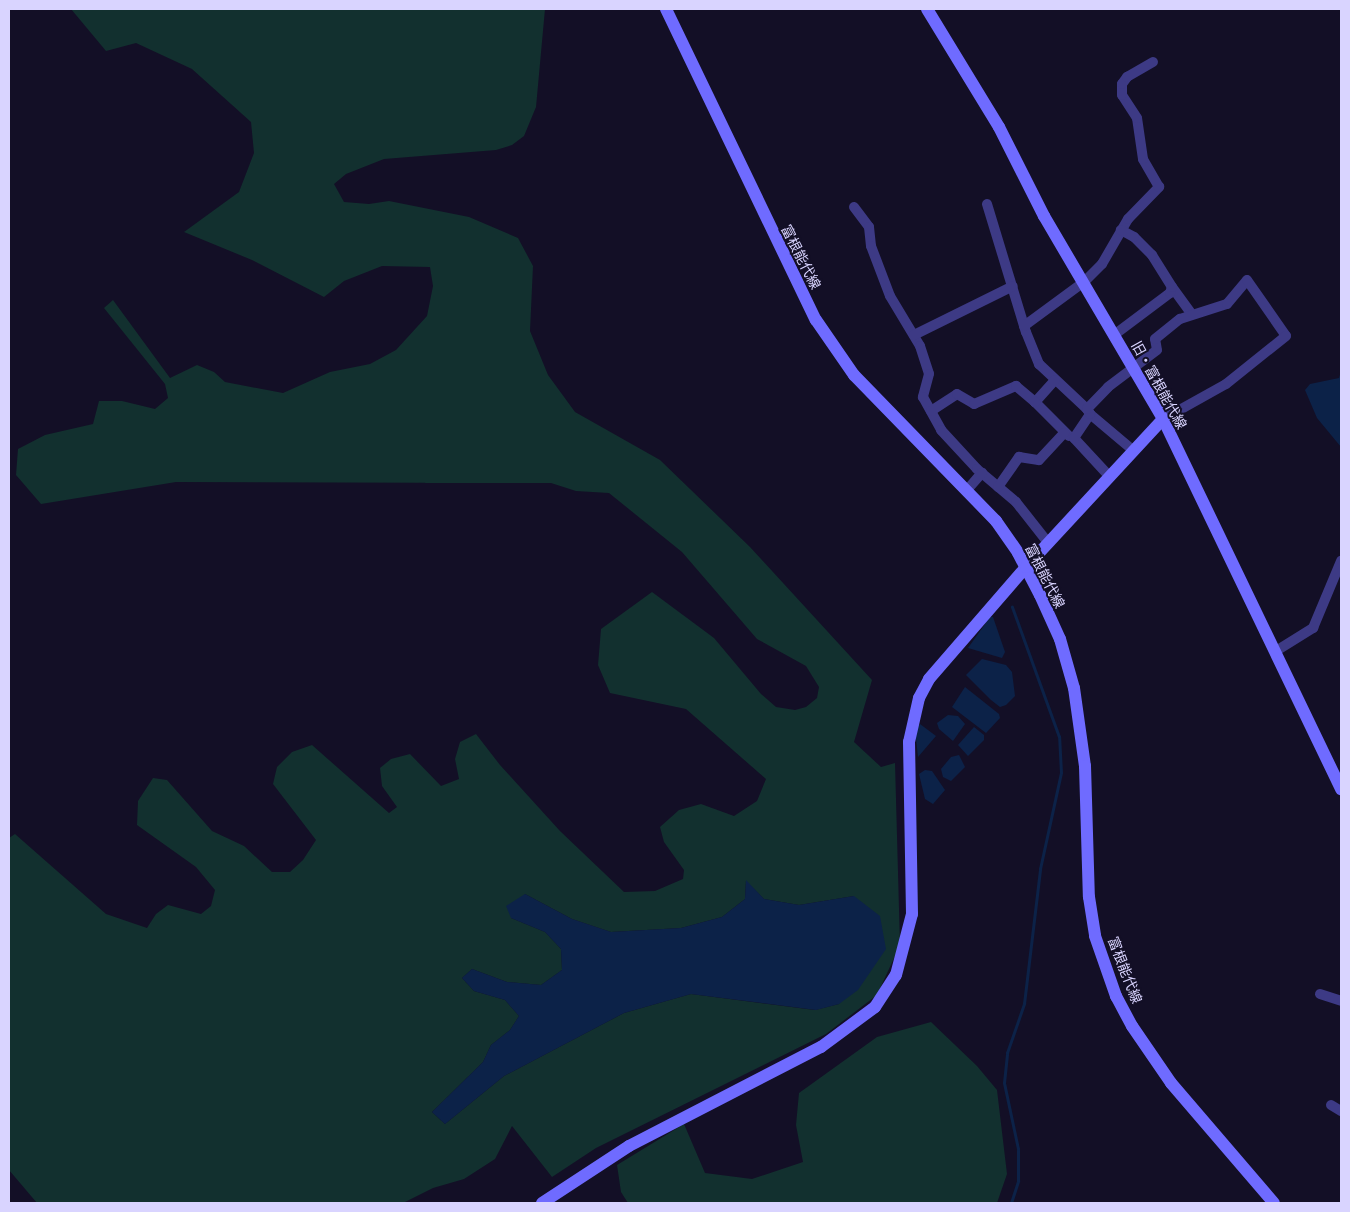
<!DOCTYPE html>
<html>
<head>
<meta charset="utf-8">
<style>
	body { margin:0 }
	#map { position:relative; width:1350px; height:1212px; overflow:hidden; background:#130f26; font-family:"IBM Plex Sans","Noto Sans JP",sans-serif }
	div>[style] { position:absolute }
	.green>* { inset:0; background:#12302f }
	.water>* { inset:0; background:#0c2248 }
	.stream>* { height:2.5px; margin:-1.25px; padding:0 1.25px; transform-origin:1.25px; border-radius:1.25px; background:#0c2248 }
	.street>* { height:10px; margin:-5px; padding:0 5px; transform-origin:5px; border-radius:5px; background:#3d3a85 }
	.secondary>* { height:12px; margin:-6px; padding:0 6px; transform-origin:6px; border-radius:6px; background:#6f6bff }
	span { translate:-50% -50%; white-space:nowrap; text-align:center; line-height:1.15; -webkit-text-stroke:4px #130f26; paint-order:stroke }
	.street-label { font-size:14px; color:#d9d4ff }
	.frame { position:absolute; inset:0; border:10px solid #d9d4ff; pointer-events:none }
</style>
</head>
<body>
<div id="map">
	<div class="green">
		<div style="clip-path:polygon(evenodd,71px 9px,545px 9px,536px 107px,524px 136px,512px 145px,496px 150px,384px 159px,346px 174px,334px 184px,344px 202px,369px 204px,389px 201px,469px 217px,518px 238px,533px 266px,530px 331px,548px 375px,575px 412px,660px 460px,750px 547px,872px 680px,854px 742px,881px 767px,895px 763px,900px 945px,877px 995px,826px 1034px,596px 1148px,552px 1177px,512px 1126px,495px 1159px,464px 1179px,433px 1188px,403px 1203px,37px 1203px,9px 1170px,9px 838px,15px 834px,106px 914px,147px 928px,156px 914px,168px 905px,201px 914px,211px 906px,215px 890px,196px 867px,137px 825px,138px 801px,153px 778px,167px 780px,212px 831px,244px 846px,272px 872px,290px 872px,303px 860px,316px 840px,273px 784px,277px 767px,292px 752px,312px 745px,389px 813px,397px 807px,382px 786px,380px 768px,391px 759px,410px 754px,441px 786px,459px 779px,455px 759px,460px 742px,476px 734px,500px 765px,560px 831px,624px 892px,655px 891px,683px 879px,684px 870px,664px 842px,660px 827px,679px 810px,701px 804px,734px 816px,757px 801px,766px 779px,686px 709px,610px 693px,598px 665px,601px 629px,652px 592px,714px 638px,761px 694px,776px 707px,795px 710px,806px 707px,817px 698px,819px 687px,806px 666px,757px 639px,682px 552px,609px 493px,576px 491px,551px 483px,176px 482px,41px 504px,16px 475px,18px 449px,45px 435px,93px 424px,99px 401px,122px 401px,155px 409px,168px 398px,165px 384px,104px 308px,113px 300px,170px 378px,197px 365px,214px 372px,225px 382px,283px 393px,330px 372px,370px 364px,396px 350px,427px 316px,433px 286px,430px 267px,382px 266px,344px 281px,324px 297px,252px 260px,184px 232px,239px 192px,254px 153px,251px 122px,192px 69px,136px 43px,106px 51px,71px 9px,746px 881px,764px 899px,799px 905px,854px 896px,839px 1004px,815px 1010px,691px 994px,624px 1013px,504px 1076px,445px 1124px,432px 1112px,483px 1062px,491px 1045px,510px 1030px,519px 1016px,505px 1000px,474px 991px,462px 978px,472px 969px,507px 982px,541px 985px,562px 970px,561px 949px,545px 932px,511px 918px,525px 894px,572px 919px,611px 932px,681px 928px,722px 917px,745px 899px,746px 881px)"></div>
		<div style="clip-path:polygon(931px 1022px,977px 1066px,997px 1090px,1007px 1174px,997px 1203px,628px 1203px,621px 1192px,617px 1165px,684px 1124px,705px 1173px,752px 1179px,803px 1162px,796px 1125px,799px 1093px,877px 1037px)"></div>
	</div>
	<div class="water">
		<div style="clip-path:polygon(1341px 371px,1341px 447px,1317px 418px,1305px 390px,1310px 384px,1339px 378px)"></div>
		<div style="clip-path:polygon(990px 617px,993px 617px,1005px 652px,1002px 658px,968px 648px)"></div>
		<div style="clip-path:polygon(982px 659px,1006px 665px,1012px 672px,1015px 696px,1006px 705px,1000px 707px,991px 700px,966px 675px)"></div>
		<div style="clip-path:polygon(965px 687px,999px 714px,1000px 718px,986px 733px,952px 707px)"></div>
		<div style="clip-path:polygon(948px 715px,958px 716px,965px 724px,953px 741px,939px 729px,937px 723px)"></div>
		<div style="clip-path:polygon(920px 724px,936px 736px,918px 757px,915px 730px)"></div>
		<div style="clip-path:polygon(974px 727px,984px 735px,984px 740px,968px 756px,958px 745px)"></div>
		<div style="clip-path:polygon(959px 755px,965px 767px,951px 781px,943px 777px,941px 769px,951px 757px)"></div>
		<div style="clip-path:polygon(925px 770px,932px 771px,945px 790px,933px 804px,925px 799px,919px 774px)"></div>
		<div style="clip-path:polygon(746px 880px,764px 899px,799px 905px,854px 896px,880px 916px,886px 949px,858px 990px,839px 1004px,816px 1010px,691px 994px,624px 1013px,504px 1076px,445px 1124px,432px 1112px,483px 1062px,491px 1045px,510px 1030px,519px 1016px,505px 1000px,474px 991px,462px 978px,472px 969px,507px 982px,541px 985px,562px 970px,561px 949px,545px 932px,511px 918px,506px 906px,525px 894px,572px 919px,611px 932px,681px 928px,722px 917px,745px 899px)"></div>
	</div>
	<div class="stream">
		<div style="left:1011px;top:1203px;width:23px;rotate:-72deg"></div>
		<div style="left:1018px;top:1181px;width:32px;rotate:-90deg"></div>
		<div style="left:1018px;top:1149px;width:67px;rotate:-102deg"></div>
		<div style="left:1004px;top:1083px;width:30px;rotate:-84deg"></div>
		<div style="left:1007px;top:1053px;width:52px;rotate:-70.9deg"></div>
		<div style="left:1024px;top:1004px;width:136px;rotate:-83.2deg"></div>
		<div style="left:1040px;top:869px;width:98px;rotate:-77.7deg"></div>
		<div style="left:1061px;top:773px;width:36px;rotate:-93deg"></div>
		<div style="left:1059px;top:737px;width:138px;rotate:-109.9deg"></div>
	</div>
	<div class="street">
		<div style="left:987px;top:204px;width:134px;rotate:73.1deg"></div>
		<div style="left:1026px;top:332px;width:35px;rotate:68deg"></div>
		<div style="left:1039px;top:364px;width:66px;rotate:43.2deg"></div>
		<div style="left:854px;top:207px;width:25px;rotate:53deg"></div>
		<div style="left:869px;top:227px;width:19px;rotate:84deg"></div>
		<div style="left:871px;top:246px;width:53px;rotate:69.2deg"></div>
		<div style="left:890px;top:296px;width:58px;rotate:59deg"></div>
		<div style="left:920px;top:346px;width:29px;rotate:72deg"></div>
		<div style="left:929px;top:374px;width:24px;rotate:105deg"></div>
		<div style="left:923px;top:397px;width:38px;rotate:61deg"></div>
		<div style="left:941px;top:430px;width:53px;rotate:47.3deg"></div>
		<div style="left:977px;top:469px;width:51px;rotate:40.2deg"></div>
		<div style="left:1016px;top:502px;width:53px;rotate:51.8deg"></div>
		<div style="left:1172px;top:287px;width:34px;rotate:54deg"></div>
		<div style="left:1024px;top:326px;width:76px;rotate:-36.4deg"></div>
		<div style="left:1085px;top:281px;width:24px;rotate:-45deg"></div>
		<div style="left:1102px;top:264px;width:52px;rotate:-60deg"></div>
		<div style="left:1128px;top:219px;width:45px;rotate:-45.9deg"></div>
		<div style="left:1159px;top:187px;width:32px;rotate:-120deg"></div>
		<div style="left:1143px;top:159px;width:41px;rotate:-98.3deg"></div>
		<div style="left:1137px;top:118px;width:27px;rotate:-123deg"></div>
		<div style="left:1122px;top:95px;width:11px;rotate:-90deg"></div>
		<div style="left:1122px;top:84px;width:9px;rotate:-54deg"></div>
		<div style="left:1127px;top:77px;width:30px;rotate:-30deg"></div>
		<div style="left:914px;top:335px;width:110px;rotate:-26.3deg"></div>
		<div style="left:1114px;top:335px;width:70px;rotate:-36.9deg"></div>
		<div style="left:1170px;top:293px;width:6px;rotate:-72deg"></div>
		<div style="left:1172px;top:287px;width:38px;rotate:-122deg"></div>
		<div style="left:1152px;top:255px;width:25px;rotate:-135deg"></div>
		<div style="left:1134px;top:237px;width:15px;rotate:-152deg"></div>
		<div style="left:1055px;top:380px;width:30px;rotate:132deg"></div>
		<div style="left:1035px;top:402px;width:48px;rotate:45deg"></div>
		<div style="left:931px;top:411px;width:31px;rotate:-33deg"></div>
		<div style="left:957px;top:394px;width:20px;rotate:30deg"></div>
		<div style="left:974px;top:404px;width:46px;rotate:-23.2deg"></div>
		<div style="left:1016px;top:386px;width:25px;rotate:40deg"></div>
		<div style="left:1090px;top:414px;width:57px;rotate:40.1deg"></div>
		<div style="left:1110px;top:477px;width:53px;rotate:-132.7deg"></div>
		<div style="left:1074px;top:438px;width:29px;rotate:-56deg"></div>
		<div style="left:1090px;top:414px;width:6px;rotate:-121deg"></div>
		<div style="left:1087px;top:409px;width:30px;rotate:-46deg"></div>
		<div style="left:1108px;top:387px;width:61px;rotate:-37.1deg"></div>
		<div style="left:1157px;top:350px;width:11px;rotate:-100deg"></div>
		<div style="left:1155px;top:339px;width:32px;rotate:-39deg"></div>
		<div style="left:1180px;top:319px;width:49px;rotate:-17.7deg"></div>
		<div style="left:1227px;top:304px;width:31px;rotate:-50deg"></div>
		<div style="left:1247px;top:280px;width:68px;rotate:55.1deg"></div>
		<div style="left:1286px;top:336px;width:77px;rotate:141.3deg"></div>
		<div style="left:1226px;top:384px;width:72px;rotate:150.9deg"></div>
		<div style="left:998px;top:487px;width:37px;rotate:-55deg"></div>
		<div style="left:1019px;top:457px;width:20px;rotate:9deg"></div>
		<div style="left:1039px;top:460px;width:37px;rotate:-47deg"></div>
		<div style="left:967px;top:490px;width:23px;rotate:-49deg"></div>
		<div style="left:1276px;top:651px;width:44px;rotate:-31.9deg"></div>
		<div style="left:1313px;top:628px;width:73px;rotate:-67.3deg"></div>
		<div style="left:1320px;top:994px;width:22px;rotate:18deg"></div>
		<div style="left:1331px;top:1105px;width:12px;rotate:31deg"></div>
	</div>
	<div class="secondary">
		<div style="left:666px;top:9px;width:345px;rotate:64.3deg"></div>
		<div style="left:816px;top:320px;width:67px;rotate:55.4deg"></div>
		<div style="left:854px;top:375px;width:204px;rotate:45.8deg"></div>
		<div style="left:996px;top:521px;width:39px;rotate:55deg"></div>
		<div style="left:1018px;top:553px;width:47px;rotate:62.4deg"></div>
		<div style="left:1040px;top:595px;width:48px;rotate:65.6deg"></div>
		<div style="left:1060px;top:639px;width:51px;rotate:74.1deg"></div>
		<div style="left:1074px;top:688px;width:79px;rotate:82deg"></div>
		<div style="left:1085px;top:766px;width:131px;rotate:88.3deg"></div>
		<div style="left:1089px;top:897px;width:39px;rotate:81deg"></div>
		<div style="left:1095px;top:936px;width:64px;rotate:70.7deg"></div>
		<div style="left:1116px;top:996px;width:34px;rotate:62deg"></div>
		<div style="left:1132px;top:1026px;width:69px;rotate:55.6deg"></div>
		<div style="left:1171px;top:1083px;width:158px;rotate:49.4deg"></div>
		<div style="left:927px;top:9px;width:138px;rotate:58.6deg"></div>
		<div style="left:999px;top:127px;width:100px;rotate:63.2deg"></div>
		<div style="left:1044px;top:216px;width:235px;rotate:59.6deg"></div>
		<div style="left:1163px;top:419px;width:411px;rotate:64.3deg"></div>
		<div style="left:542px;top:1203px;width:104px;rotate:-33.2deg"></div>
		<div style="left:629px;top:1146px;width:216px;rotate:-27.3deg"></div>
		<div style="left:821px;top:1047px;width:67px;rotate:-36.5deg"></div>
		<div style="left:875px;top:1007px;width:38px;rotate:-57deg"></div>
		<div style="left:896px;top:975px;width:63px;rotate:-75.3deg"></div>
		<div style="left:912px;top:914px;width:172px;rotate:-91deg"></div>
		<div style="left:909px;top:742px;width:45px;rotate:-77.2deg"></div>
		<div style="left:919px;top:698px;width:21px;rotate:-62deg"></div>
		<div style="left:929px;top:679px;width:148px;rotate:-49.1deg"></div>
		<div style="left:1026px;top:567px;width:202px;rotate:-47.2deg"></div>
	</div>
	<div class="street-label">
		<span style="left:801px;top:257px;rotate:63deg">富根能代線</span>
		<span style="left:1159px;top:385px;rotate:61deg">旧・富根能代線</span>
		<span style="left:1045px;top:576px;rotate:63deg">富根能代線</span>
		<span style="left:1125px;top:970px;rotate:69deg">富根能代線</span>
	</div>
	<div class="frame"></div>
</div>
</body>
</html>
